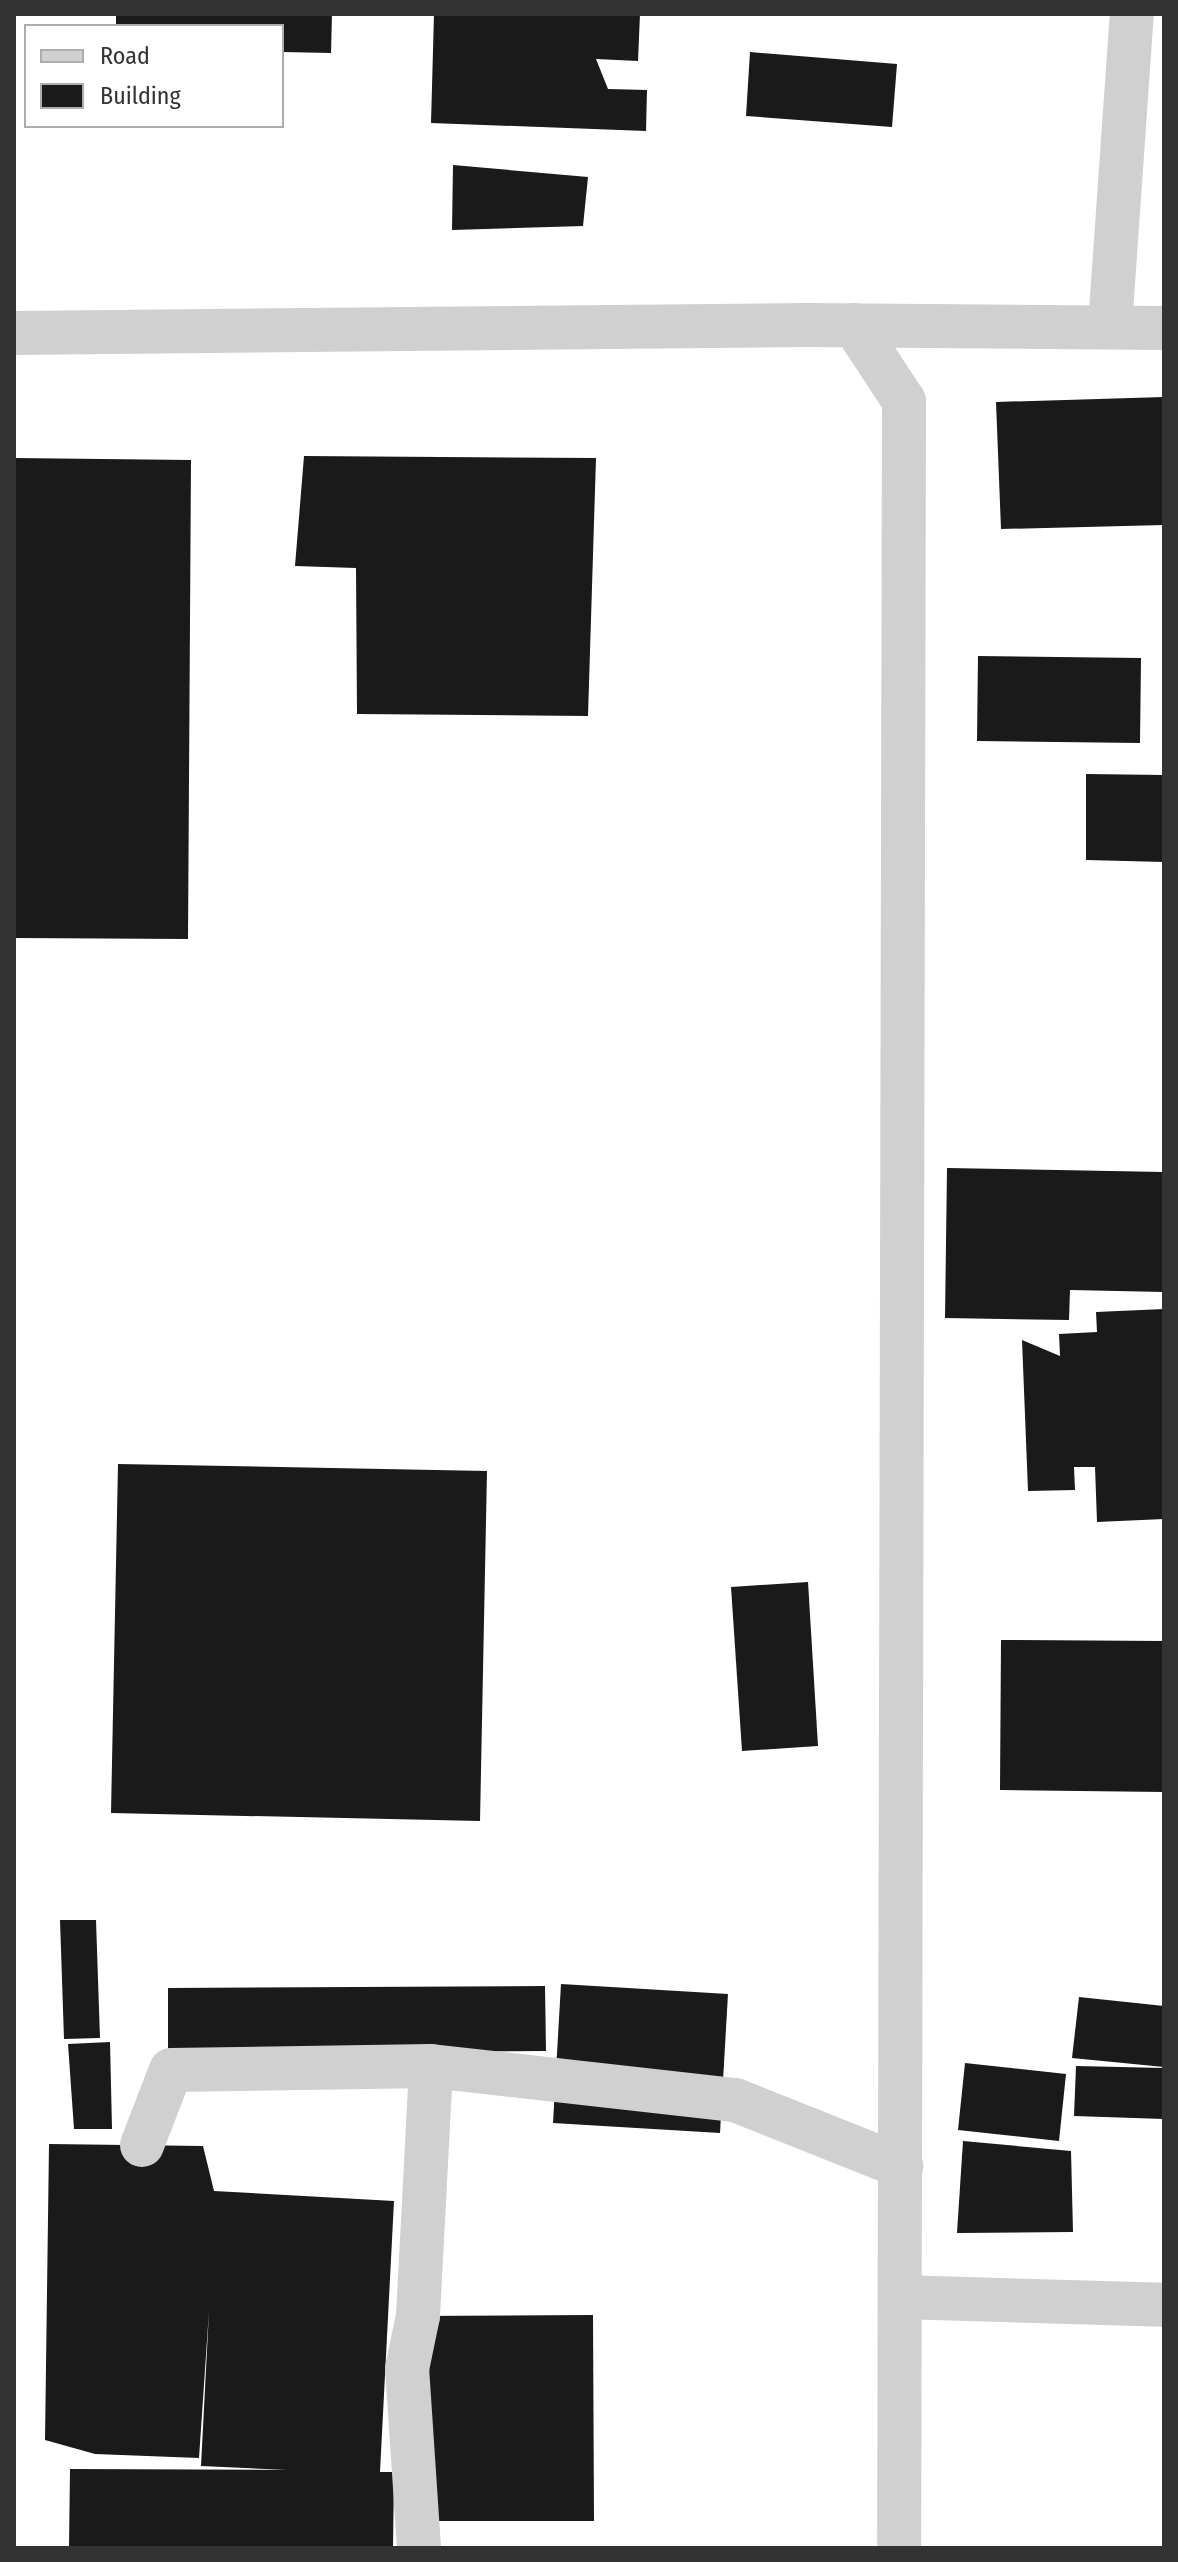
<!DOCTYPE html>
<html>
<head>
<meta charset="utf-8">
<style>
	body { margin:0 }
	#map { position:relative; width:1178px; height:2562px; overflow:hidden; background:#fff; font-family:"Fira Sans Condensed",sans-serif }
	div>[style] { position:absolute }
	.building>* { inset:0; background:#1a1a1a }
	.street>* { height:44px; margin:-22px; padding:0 22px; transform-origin:22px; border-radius:22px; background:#d0d0d0 }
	span { translate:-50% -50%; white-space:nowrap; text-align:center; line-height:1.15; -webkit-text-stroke:8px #fff; paint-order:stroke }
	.frame { position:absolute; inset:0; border:16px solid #333; pointer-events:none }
	.legend { position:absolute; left:24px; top:24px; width:260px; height:104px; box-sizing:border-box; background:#fff; border:2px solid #adadad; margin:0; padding:10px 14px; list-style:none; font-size:24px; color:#333 }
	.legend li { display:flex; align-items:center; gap:16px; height:40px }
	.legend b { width:40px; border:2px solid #adadad }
</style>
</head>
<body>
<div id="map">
	<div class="building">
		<div style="clip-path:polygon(116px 14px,332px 14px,331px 53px,282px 52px,282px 26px,116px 26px)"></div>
		<div style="clip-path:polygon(434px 14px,640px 14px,638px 61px,596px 59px,608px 89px,647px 90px,646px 131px,431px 123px)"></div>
		<div style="clip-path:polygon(750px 52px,897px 64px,892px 127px,746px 116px)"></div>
		<div style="clip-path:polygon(453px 165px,588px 177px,583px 226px,452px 230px)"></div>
		<div style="clip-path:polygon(1164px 397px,1164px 525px,1001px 529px,996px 402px)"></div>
		<div style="clip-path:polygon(304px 456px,596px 458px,588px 716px,357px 714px,356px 568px,295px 566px)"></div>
		<div style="clip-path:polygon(14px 458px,191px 460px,188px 939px,14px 938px)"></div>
		<div style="clip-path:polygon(978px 656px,1141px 658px,1140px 743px,977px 741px)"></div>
		<div style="clip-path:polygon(1086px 774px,1164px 775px,1164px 862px,1086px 860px)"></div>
		<div style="clip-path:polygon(947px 1168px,1164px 1172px,1164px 1292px,1070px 1290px,1069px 1320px,945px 1318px)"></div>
		<div style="clip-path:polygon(1164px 1309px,1164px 1519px,1097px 1522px,1095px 1467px,1074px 1467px,1075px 1490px,1028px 1491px,1022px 1340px,1060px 1356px,1059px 1334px,1097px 1332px,1096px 1312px)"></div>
		<div style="clip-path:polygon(118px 1464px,487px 1471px,480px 1821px,111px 1813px)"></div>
		<div style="clip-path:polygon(808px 1582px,818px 1746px,742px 1751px,731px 1587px)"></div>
		<div style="clip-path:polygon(1001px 1640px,1164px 1641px,1164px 1792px,1000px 1790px)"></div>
		<div style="clip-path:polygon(60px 1920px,96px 1920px,100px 2038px,64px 2039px)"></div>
		<div style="clip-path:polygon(561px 1984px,728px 1994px,720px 2133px,553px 2123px)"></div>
		<div style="clip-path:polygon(545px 1986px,546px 2051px,168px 2053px,168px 1988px)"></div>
		<div style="clip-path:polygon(1079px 1997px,1164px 2006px,1164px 2067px,1072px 2058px)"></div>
		<div style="clip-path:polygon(110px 2042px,112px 2129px,74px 2129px,68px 2044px)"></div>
		<div style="clip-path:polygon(965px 2063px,1066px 2074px,1059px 2141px,958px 2130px)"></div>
		<div style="clip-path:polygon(1076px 2066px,1164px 2068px,1164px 2119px,1074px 2116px)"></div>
		<div style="clip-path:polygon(963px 2141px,1071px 2151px,1073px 2232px,957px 2233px)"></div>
		<div style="clip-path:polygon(49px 2144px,203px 2146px,214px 2191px,394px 2201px,380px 2472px,394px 2472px,393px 2548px,69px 2548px,70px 2469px,287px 2470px,201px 2466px,209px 2311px,199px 2458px,95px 2454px,45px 2440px)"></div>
		<div style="clip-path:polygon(593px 2315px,594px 2521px,420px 2521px,418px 2316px)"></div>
	</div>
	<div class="street">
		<div style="left:854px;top:325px;width:91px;rotate:56.7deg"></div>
		<div style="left:904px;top:401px;width:2147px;rotate:90.13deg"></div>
		<div style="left:1110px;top:326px;width:313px;rotate:-86deg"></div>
		<div style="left:14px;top:333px;width:793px;rotate:-0.58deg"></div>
		<div style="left:807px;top:325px;width:357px;rotate:0.5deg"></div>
		<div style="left:142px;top:2145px;width:80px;rotate:-68.9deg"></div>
		<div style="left:171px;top:2070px;width:260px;rotate:-0.9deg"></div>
		<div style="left:431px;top:2066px;width:306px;rotate:6.4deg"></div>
		<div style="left:735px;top:2100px;width:179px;rotate:21.7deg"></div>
		<div style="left:900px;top:2297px;width:264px;rotate:1.7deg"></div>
		<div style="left:419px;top:2548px;width:179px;rotate:-93.8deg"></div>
		<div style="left:407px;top:2369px;width:54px;rotate:-78.3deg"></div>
		<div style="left:418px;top:2316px;width:250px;rotate:-87deg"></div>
	</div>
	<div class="frame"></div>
	<ul class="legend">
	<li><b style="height:10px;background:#d0d0d0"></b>Road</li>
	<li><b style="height:22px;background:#1a1a1a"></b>Building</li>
	</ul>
</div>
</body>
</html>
